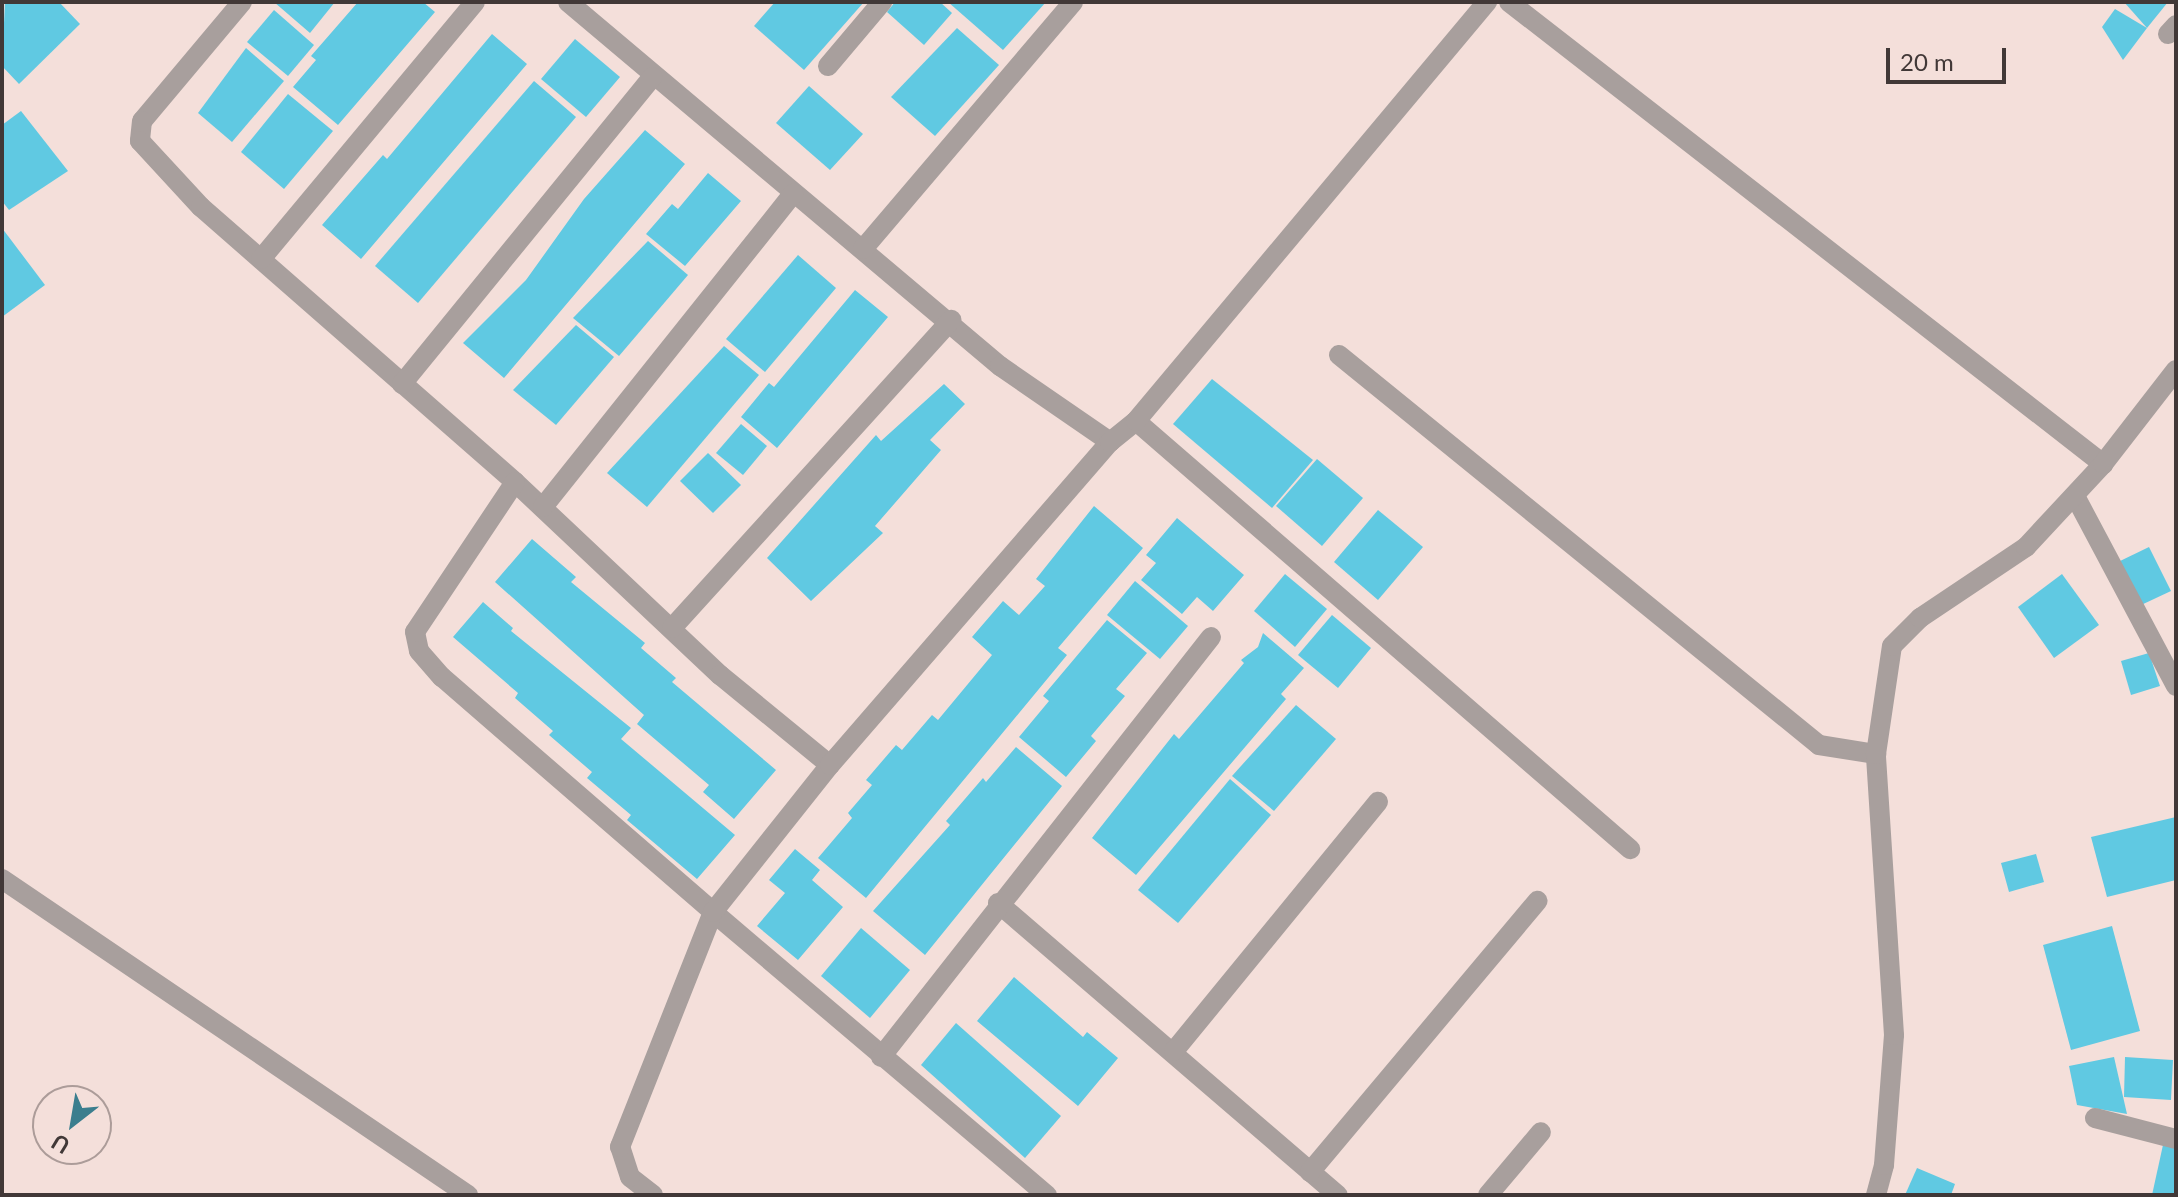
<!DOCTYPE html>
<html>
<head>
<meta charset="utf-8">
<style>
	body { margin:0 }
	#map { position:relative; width:2178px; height:1197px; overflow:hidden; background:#f4dfda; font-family:Lato,sans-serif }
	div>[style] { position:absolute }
	.building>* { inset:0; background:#60c9e2 }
	.minor>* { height:20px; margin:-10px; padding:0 10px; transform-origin:10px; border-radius:10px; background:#a89f9d }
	span { translate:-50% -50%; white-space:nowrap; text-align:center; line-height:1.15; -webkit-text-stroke:6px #f4dfda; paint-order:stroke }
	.frame { position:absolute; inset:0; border:4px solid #413837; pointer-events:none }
	.north { position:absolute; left:32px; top:1085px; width:80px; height:80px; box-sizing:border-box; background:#f4dfda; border:2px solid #ac9c99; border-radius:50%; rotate:211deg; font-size:22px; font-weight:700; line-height:32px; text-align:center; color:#413837 }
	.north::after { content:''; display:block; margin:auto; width:28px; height:36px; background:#3b7e8e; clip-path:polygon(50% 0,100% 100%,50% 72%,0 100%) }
	.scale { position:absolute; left:1886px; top:48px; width:120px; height:36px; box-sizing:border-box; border:4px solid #413837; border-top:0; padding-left:10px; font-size:24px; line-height:28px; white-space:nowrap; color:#413837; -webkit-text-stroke:6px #f4dfda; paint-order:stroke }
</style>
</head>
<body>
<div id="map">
	<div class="building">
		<div style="clip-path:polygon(5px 2px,59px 2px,80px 24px,19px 84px,2px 66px)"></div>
		<div style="clip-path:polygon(274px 2px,335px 2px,310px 33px)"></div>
		<div style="clip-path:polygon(358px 2px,423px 2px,435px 12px,338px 125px,293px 87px,316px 60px,311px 56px)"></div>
		<div style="clip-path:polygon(775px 2px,864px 2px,804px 70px,754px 26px)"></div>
		<div style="clip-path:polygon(895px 2px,940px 2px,952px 13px,924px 45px,887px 12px)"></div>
		<div style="clip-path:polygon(948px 2px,1046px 2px,1003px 50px)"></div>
		<div style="clip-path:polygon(2124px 2px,2168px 2px,2147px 28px)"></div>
		<div style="clip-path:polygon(2115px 9px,2147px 28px,2123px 60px,2102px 27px)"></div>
		<div style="clip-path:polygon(274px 10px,314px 45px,288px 76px,247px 42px)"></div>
		<div style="clip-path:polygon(957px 28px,999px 65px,935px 136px,891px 97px)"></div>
		<div style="clip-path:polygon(492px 34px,527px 64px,361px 259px,322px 225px,383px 155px,387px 159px)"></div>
		<div style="clip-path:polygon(575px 39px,620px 77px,586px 117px,541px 79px)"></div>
		<div style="clip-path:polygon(246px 48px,284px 81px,232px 142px,198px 113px)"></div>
		<div style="clip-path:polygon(534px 81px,576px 117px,418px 303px,375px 266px)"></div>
		<div style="clip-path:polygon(809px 86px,863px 134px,830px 170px,776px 123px)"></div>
		<div style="clip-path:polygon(288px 94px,333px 131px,284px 189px,241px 152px)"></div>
		<div style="clip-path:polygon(21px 111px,68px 171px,9px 210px,2px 201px,2px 125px)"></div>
		<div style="clip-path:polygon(645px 130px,685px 164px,504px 378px,463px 343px,526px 280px,584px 199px)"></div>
		<div style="clip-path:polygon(708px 173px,741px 201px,685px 266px,646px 234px,672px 204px,678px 209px)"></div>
		<div style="clip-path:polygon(2px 228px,45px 285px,2px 317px)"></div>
		<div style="clip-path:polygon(648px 241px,688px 275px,619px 356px,573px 318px)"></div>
		<div style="clip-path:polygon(798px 255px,836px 288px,765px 372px,726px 339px)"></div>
		<div style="clip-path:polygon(855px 290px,888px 317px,777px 448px,741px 417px,769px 383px,774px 387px)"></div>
		<div style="clip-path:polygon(576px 325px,614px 357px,556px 425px,513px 390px)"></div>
		<div style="clip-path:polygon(724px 346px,759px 375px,647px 507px,607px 473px)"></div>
		<div style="clip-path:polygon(1212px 379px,1313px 460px,1272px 508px,1173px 424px)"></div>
		<div style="clip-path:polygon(944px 384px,965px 404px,930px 440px,941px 450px,875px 526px,883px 533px,811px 601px,767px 558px,876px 435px,881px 441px)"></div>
		<div style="clip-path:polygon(741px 424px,767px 446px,743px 475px,716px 453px)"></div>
		<div style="clip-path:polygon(708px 453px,741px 485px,713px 513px,680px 481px)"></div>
		<div style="clip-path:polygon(1317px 459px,1363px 498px,1322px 546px,1276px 506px)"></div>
		<div style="clip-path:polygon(1094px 506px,1143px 548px,1058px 648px,1067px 655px,866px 898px,818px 858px,852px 818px,848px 813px,872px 785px,866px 780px,896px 745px,902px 750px,932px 715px,938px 720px,992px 655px,972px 637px,1003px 601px,1019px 615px,1045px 586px,1036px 579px)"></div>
		<div style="clip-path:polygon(1378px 510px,1423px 547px,1378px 600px,1334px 562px)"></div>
		<div style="clip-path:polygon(1177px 518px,1244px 575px,1213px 611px,1197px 597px,1182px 614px,1141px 580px,1156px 563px,1146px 555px)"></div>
		<div style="clip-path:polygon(532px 539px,576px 577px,571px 582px,645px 643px,641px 648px,676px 678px,672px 682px,776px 770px,734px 819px,703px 792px,709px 785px,637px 724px,644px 715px,495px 582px)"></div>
		<div style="clip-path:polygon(2149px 547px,2171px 591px,2139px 606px,2118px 562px)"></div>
		<div style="clip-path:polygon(1285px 574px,1327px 609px,1295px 647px,1254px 611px)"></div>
		<div style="clip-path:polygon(2062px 574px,2099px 625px,2054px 658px,2018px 607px)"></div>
		<div style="clip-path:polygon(1135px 581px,1188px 626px,1160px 659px,1107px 615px)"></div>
		<div style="clip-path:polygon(483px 602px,513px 628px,511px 631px,631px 728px,621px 739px,735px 835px,697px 879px,627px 820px,631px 815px,587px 778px,592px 772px,549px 735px,553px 731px,515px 698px,518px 693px,453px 637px)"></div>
		<div style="clip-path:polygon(1332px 615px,1371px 648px,1338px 688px,1298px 655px)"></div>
		<div style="clip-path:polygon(1107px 620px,1147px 653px,1116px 689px,1125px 696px,1091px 736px,1096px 741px,1066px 777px,1019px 737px,1049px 701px,1043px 696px)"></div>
		<div style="clip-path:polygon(1263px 633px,1304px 668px,1281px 694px,1286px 699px,1136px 875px,1092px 838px,1174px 734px,1179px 739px,1244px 663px,1241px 660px,1258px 647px)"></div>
		<div style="clip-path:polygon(2149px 653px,2160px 686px,2131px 695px,2121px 661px)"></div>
		<div style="clip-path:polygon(1296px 705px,1336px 739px,1274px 811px,1232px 776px)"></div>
		<div style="clip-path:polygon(1016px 747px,1062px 786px,925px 955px,873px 911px,950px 825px,946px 821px,983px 778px,986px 782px)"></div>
		<div style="clip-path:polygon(1230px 779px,1271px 815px,1178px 923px,1138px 890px)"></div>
		<div style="clip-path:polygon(2176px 817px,2176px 880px,2107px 897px,2091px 837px)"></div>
		<div style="clip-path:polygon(795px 849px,820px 870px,812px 880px,843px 907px,798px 960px,757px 926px,785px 893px,769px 880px)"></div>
		<div style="clip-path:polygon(2036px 854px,2044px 882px,2009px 892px,2001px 863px)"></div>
		<div style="clip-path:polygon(2112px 926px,2140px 1031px,2071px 1050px,2043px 945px)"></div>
		<div style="clip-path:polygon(861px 928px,910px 970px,870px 1018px,821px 976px)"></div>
		<div style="clip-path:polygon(1014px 977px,1083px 1037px,1087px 1032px,1118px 1058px,1078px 1106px,977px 1021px)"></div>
		<div style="clip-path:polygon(956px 1023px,1061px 1116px,1025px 1158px,921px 1065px)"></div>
		<div style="clip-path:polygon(2114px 1057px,2127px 1114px,2077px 1105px,2069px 1066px)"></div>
		<div style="clip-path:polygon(2125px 1057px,2173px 1060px,2171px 1100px,2124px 1097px)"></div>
		<div style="clip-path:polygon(2163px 1145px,2176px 1148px,2176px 1195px,2152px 1195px)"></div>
		<div style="clip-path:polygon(1917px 1168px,1955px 1184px,1951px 1195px,1905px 1195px)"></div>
	</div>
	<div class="minor">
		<div style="left:242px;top:2px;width:155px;rotate:130deg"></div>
		<div style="left:142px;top:121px;width:20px;rotate:96deg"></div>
		<div style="left:140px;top:141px;width:90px;rotate:47.3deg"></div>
		<div style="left:201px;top:207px;width:417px;rotate:41.2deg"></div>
		<div style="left:515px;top:482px;width:282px;rotate:43.3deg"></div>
		<div style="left:720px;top:675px;width:142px;rotate:39.3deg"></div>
		<div style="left:568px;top:2px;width:565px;rotate:40.12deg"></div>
		<div style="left:1000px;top:366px;width:134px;rotate:34.6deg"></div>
		<div style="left:1509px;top:2px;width:753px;rotate:37.87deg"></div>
		<div style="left:2168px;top:34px;width:12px;rotate:-48deg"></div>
		<div style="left:828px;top:66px;width:84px;rotate:-49.8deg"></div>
		<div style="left:863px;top:249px;width:324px;rotate:-49.6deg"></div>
		<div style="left:261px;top:259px;width:334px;rotate:-50.2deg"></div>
		<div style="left:1339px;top:355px;width:618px;rotate:39.09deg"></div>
		<div style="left:1819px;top:745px;width:58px;rotate:9deg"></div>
		<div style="left:402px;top:384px;width:396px;rotate:-50.8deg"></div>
		<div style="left:1136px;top:421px;width:654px;rotate:40.91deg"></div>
		<div style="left:515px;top:482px;width:180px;rotate:123.7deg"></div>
		<div style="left:415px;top:632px;width:19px;rotate:78deg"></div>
		<div style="left:419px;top:651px;width:35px;rotate:49deg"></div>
		<div style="left:442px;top:677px;width:359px;rotate:40.9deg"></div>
		<div style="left:713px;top:912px;width:438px;rotate:40.3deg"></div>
		<div style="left:2075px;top:496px;width:215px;rotate:62deg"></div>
		<div style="left:543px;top:507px;width:401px;rotate:-51.4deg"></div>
		<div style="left:672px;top:628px;width:416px;rotate:-47.8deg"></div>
		<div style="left:2px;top:879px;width:563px;rotate:34.14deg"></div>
		<div style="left:998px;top:903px;width:448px;rotate:40.7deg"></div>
		<div style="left:1174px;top:1051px;width:322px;rotate:-50.7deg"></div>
		<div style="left:881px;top:1057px;width:534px;rotate:-51.84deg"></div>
		<div style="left:2095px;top:1118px;width:84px;rotate:14.5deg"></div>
		<div style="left:1310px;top:1172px;width:354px;rotate:-50deg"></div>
		<div style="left:653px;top:1195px;width:29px;rotate:-142deg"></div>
		<div style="left:630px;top:1177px;width:32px;rotate:-108deg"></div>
		<div style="left:620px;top:1147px;width:253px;rotate:-68.4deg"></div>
		<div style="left:713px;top:912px;width:188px;rotate:-51.5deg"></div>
		<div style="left:830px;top:765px;width:427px;rotate:-49.1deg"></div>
		<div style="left:1110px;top:442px;width:33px;rotate:-39deg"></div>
		<div style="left:1136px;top:421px;width:547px;rotate:-50.05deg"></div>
		<div style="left:1488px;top:1195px;width:82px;rotate:-49.9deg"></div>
		<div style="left:1876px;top:1195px;width:31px;rotate:-75deg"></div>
		<div style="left:1884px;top:1165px;width:130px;rotate:-85.6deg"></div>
		<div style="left:1894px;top:1035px;width:282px;rotate:-93.7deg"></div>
		<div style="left:1876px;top:754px;width:109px;rotate:-81.6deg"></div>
		<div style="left:1892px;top:646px;width:40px;rotate:-45deg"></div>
		<div style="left:1920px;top:618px;width:128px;rotate:-33.8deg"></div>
		<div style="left:2026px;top:547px;width:113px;rotate:-47.1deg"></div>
		<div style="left:2103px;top:464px;width:119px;rotate:-52.2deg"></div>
	</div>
	<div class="frame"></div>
	<div class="north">U</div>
	<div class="scale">20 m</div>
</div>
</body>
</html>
